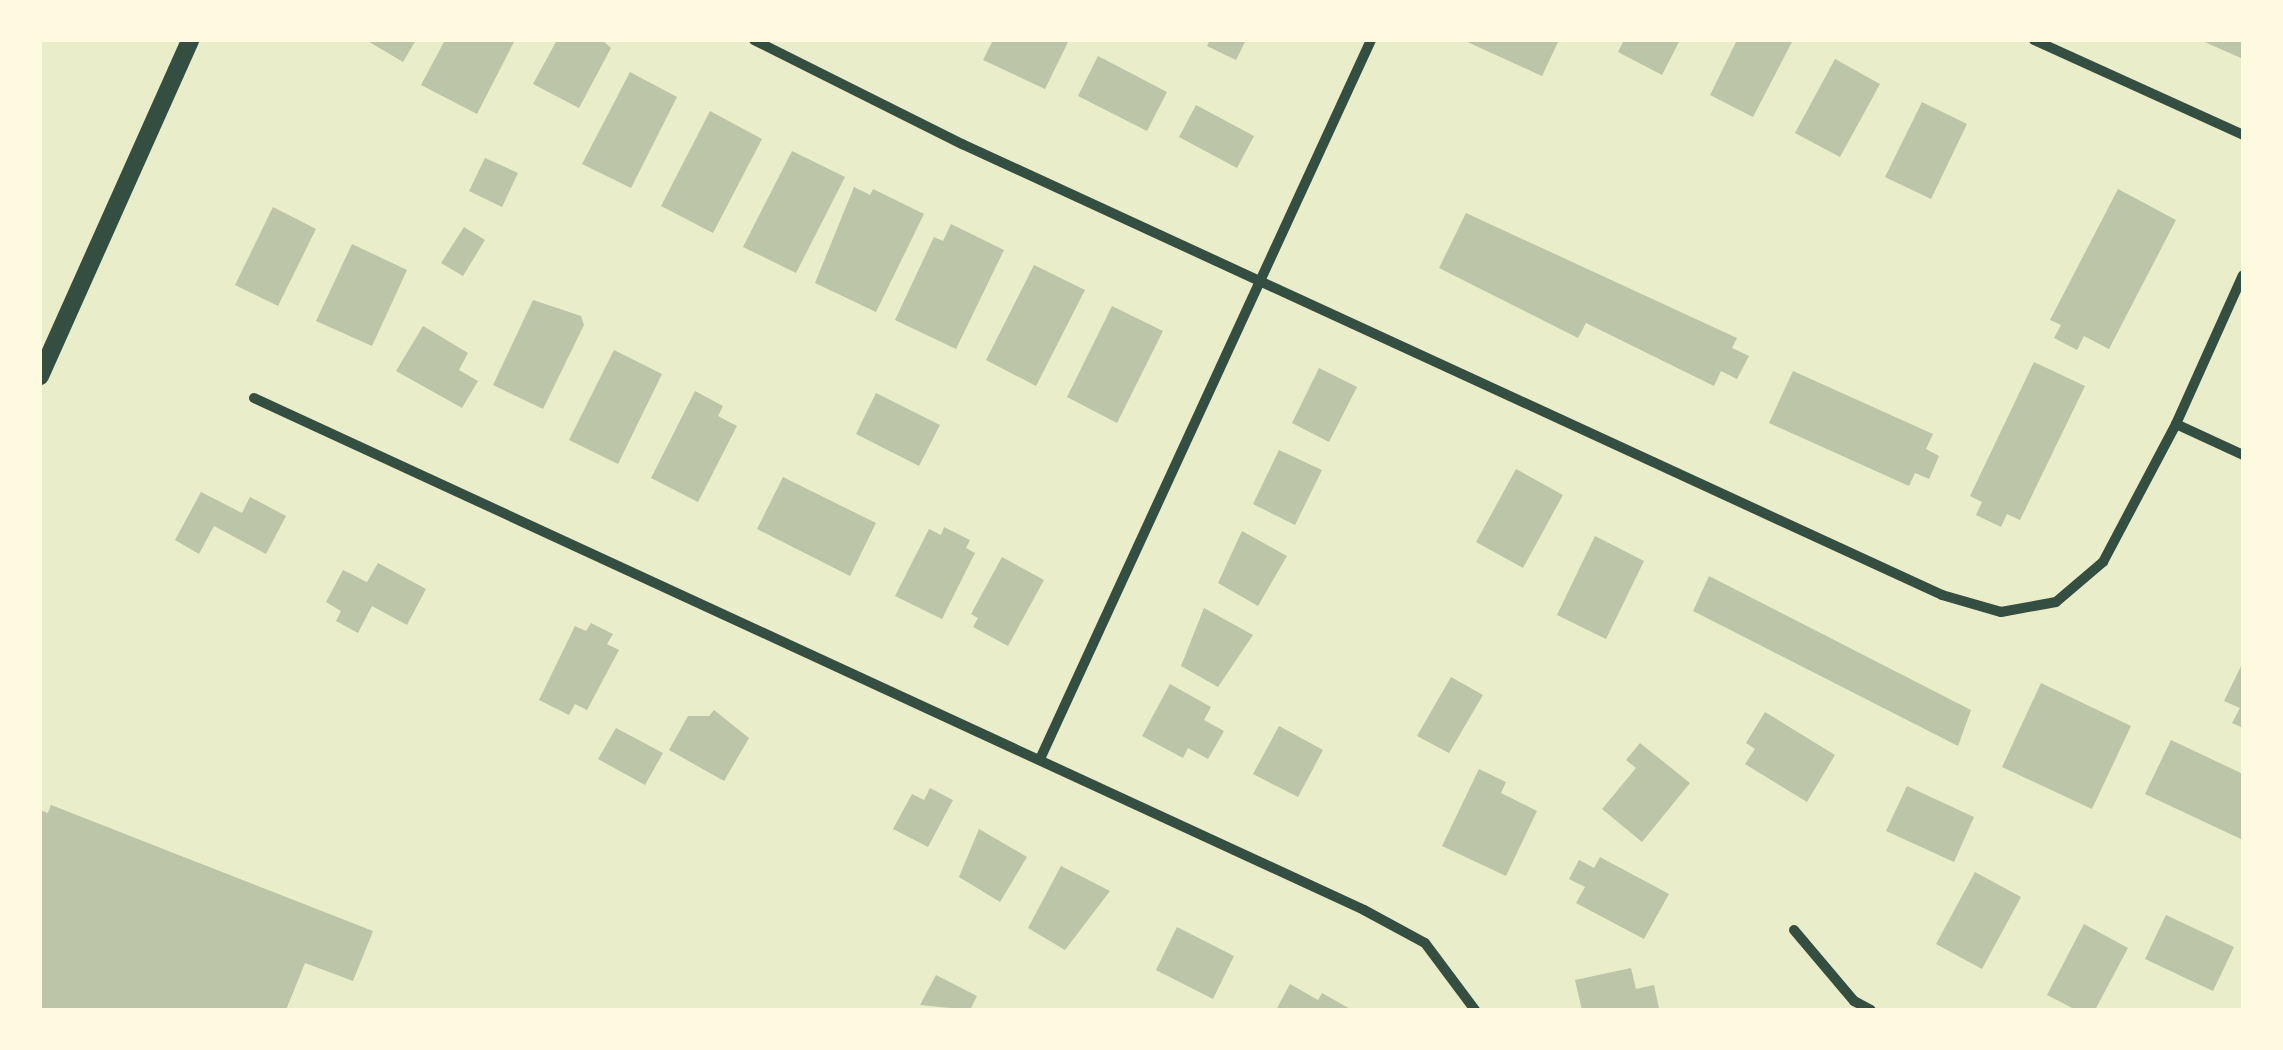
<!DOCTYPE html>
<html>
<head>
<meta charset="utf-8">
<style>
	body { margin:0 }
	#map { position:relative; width:2283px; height:1050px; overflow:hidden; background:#e9edc9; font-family:"Fira Sans Condensed",sans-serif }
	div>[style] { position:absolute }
	.building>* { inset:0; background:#bcc5a7 }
	.minor>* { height:10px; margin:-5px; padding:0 5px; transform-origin:5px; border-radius:5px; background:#344e41 }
	.tertiary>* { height:18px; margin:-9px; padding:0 9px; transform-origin:9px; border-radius:9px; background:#344e41 }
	span { translate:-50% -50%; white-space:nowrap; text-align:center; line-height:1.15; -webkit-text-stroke:9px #fefae0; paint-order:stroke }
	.frame { position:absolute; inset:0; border:42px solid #fefae0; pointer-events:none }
</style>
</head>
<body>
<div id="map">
	<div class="building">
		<div style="clip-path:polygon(366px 40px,416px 40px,403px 62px)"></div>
		<div style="clip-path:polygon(445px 40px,515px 40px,477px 114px,421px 85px)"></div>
		<div style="clip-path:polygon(557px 40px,602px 40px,611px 48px,579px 108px,533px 84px)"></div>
		<div style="clip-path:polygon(993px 40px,1069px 40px,1045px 89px,983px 60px)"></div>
		<div style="clip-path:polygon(1210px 40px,1246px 40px,1236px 60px,1207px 46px)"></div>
		<div style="clip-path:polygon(1463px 40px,1559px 40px,1542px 76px)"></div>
		<div style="clip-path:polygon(1624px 40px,1680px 40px,1662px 75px,1618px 52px)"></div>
		<div style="clip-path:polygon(1737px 40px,1793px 40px,1753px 117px,1710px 95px)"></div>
		<div style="clip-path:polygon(2200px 40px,2243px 40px,2243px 52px,2241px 58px)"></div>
		<div style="clip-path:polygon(1098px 56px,1167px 92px,1147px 131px,1078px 96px)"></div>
		<div style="clip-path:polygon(1835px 59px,1880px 84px,1840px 157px,1795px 133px)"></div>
		<div style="clip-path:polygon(630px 72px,677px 97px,631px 188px,582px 164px)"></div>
		<div style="clip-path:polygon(1922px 102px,1967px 124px,1931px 199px,1885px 177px)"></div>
		<div style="clip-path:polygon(1196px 105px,1254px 136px,1237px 168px,1179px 137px)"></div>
		<div style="clip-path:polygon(710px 111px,762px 139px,713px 233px,661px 206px)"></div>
		<div style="clip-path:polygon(792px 151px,845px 177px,796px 273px,743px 247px)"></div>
		<div style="clip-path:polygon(485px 158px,518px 173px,502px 207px,469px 191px)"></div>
		<div style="clip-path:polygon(854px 187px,870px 195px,873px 189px,924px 214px,876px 312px,815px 283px)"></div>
		<div style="clip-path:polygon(2118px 189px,2176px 220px,2109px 349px,2084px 336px,2077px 350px,2054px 338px,2061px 325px,2050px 320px)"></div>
		<div style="clip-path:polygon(273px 207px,316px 229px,278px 306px,235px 285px)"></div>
		<div style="clip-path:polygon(1466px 213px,1737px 338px,1732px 348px,1749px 356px,1737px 379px,1721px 371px,1714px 386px,1586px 323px,1578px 338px,1439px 268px)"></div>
		<div style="clip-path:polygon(951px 224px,1004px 250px,956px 349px,895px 320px,934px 237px,943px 241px)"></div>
		<div style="clip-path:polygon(464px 227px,485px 240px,463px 276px,441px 263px)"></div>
		<div style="clip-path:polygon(352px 244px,407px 270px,372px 346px,316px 321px)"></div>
		<div style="clip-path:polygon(1034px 265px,1085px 290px,1036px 386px,986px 360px)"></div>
		<div style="clip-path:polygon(533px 300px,581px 316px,584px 325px,543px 409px,493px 385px)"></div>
		<div style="clip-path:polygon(1112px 306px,1163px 331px,1117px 423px,1067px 397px)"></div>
		<div style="clip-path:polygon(423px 326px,468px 353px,459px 370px,478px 381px,462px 408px,396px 371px)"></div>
		<div style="clip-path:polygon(614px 350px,662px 374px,618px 464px,569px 440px)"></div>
		<div style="clip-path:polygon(2034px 362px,2085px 386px,2020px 520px,2007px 514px,2001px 527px,1976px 515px,1982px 502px,1970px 496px)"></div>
		<div style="clip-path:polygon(1319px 368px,1357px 387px,1329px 442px,1292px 423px)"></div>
		<div style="clip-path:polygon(1793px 371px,1933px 434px,1926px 449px,1939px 456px,1929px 479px,1915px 473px,1909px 486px,1769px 423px)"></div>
		<div style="clip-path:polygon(695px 391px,723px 406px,718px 416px,737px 426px,698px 502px,651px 478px)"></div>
		<div style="clip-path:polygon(876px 393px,940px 425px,919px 466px,856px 434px)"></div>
		<div style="clip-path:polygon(1279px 450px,1322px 470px,1295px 525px,1253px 504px)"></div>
		<div style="clip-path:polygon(1516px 469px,1563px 495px,1523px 568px,1476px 542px)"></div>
		<div style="clip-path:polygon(783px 477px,876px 523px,850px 576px,757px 529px)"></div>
		<div style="clip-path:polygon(201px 492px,242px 513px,250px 497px,286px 516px,266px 554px,214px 526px,199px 554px,175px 540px)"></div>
		<div style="clip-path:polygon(944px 527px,970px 540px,966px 548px,975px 553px,942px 619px,895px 596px,929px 529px,941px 535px)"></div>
		<div style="clip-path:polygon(1242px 531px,1287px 556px,1258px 606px,1218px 583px)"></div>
		<div style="clip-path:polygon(1595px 536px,1644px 561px,1606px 639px,1557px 615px)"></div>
		<div style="clip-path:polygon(1002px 557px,1044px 580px,1008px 646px,973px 627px,978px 618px,971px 614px)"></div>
		<div style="clip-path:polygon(378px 563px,426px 589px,407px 625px,372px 606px,358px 633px,336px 621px,341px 611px,326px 602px,343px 570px,367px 582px)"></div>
		<div style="clip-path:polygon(1709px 576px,1971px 710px,1958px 746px,1693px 611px)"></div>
		<div style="clip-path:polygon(1204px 608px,1253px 635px,1218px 687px,1181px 666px)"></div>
		<div style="clip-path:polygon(591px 623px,613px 634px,607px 644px,619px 650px,587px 710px,575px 704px,569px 715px,539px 700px,575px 626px,586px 631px)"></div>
		<div style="clip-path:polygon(2243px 662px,2243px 728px,2232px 723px,2240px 708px,2224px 701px)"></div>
		<div style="clip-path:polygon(1451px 677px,1483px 695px,1449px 753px,1417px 736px)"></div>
		<div style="clip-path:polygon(2041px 683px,2131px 726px,2092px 809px,2002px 767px)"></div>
		<div style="clip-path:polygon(1170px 684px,1211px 707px,1204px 720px,1224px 731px,1208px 759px,1188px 748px,1183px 758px,1142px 736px)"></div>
		<div style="clip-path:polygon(714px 710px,749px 738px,724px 781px,669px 750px,688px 716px,709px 716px)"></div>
		<div style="clip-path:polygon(1765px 712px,1835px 755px,1807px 802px,1745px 764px,1755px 749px,1746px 743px)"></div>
		<div style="clip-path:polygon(1279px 726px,1323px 750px,1298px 797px,1253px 774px)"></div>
		<div style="clip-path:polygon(616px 728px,663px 753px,645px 785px,598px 759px)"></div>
		<div style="clip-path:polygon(2171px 740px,2243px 774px,2243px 840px,2145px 794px)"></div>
		<div style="clip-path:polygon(1640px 743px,1690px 783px,1642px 842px,1602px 809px,1636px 768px,1626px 760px)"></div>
		<div style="clip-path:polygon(1479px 769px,1506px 782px,1501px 793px,1537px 811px,1506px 876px,1442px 846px)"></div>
		<div style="clip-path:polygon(1907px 786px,1974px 817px,1954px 862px,1886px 831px)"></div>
		<div style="clip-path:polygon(930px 788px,953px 800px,928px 847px,893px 829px,912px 794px,924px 800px)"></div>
		<div style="clip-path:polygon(51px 805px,373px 931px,353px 981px,305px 963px,286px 1010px,40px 1010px,40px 810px,48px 813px)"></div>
		<div style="clip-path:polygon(979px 829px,1027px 857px,1000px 902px,959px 877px)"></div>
		<div style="clip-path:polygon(1600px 857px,1669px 894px,1644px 939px,1576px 903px,1585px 887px,1569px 879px,1579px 860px,1594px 868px)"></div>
		<div style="clip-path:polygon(1061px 866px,1110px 891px,1065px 950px,1028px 928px)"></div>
		<div style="clip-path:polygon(1975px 872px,2021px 897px,1982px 969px,1936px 944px)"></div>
		<div style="clip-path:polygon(2166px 915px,2234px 947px,2213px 991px,2145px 959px)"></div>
		<div style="clip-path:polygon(2084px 924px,2128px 948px,2095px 1010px,2076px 1010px,2047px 995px)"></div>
		<div style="clip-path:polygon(1177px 927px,1234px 956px,1213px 999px,1156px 970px)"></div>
		<div style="clip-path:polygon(1631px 968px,1636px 989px,1654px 985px,1659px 1008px,1582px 1010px,1575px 980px)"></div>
		<div style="clip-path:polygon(936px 975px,977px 996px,970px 1010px,920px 1005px)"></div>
		<div style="clip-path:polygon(1290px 984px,1318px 1000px,1322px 993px,1352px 1010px,1276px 1010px)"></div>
	</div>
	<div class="minor">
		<div style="left:754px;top:40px;width:233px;rotate:26.6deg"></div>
		<div style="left:962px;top:144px;width:1079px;rotate:24.71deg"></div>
		<div style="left:1942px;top:595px;width:61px;rotate:16.1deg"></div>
		<div style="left:2001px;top:612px;width:56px;rotate:-10.3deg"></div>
		<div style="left:2056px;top:602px;width:62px;rotate:-40.4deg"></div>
		<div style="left:2103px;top:562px;width:156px;rotate:-62.1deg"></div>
		<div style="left:2176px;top:424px;width:163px;rotate:-65.8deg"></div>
		<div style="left:2034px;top:40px;width:230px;rotate:24.4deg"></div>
		<div style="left:254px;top:398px;width:1222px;rotate:24.76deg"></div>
		<div style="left:1364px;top:910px;width:69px;rotate:28.4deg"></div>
		<div style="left:1425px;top:943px;width:84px;rotate:53.3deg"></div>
		<div style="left:2176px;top:424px;width:74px;rotate:24.8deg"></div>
		<div style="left:1040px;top:759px;width:792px;rotate:-65.28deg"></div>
		<div style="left:1794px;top:930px;width:93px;rotate:49.8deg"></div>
		<div style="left:1854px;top:1001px;width:19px;rotate:28deg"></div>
	</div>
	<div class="tertiary">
		<div style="left:40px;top:376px;width:368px;rotate:-65.9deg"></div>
	</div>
	<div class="frame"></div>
</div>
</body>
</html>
